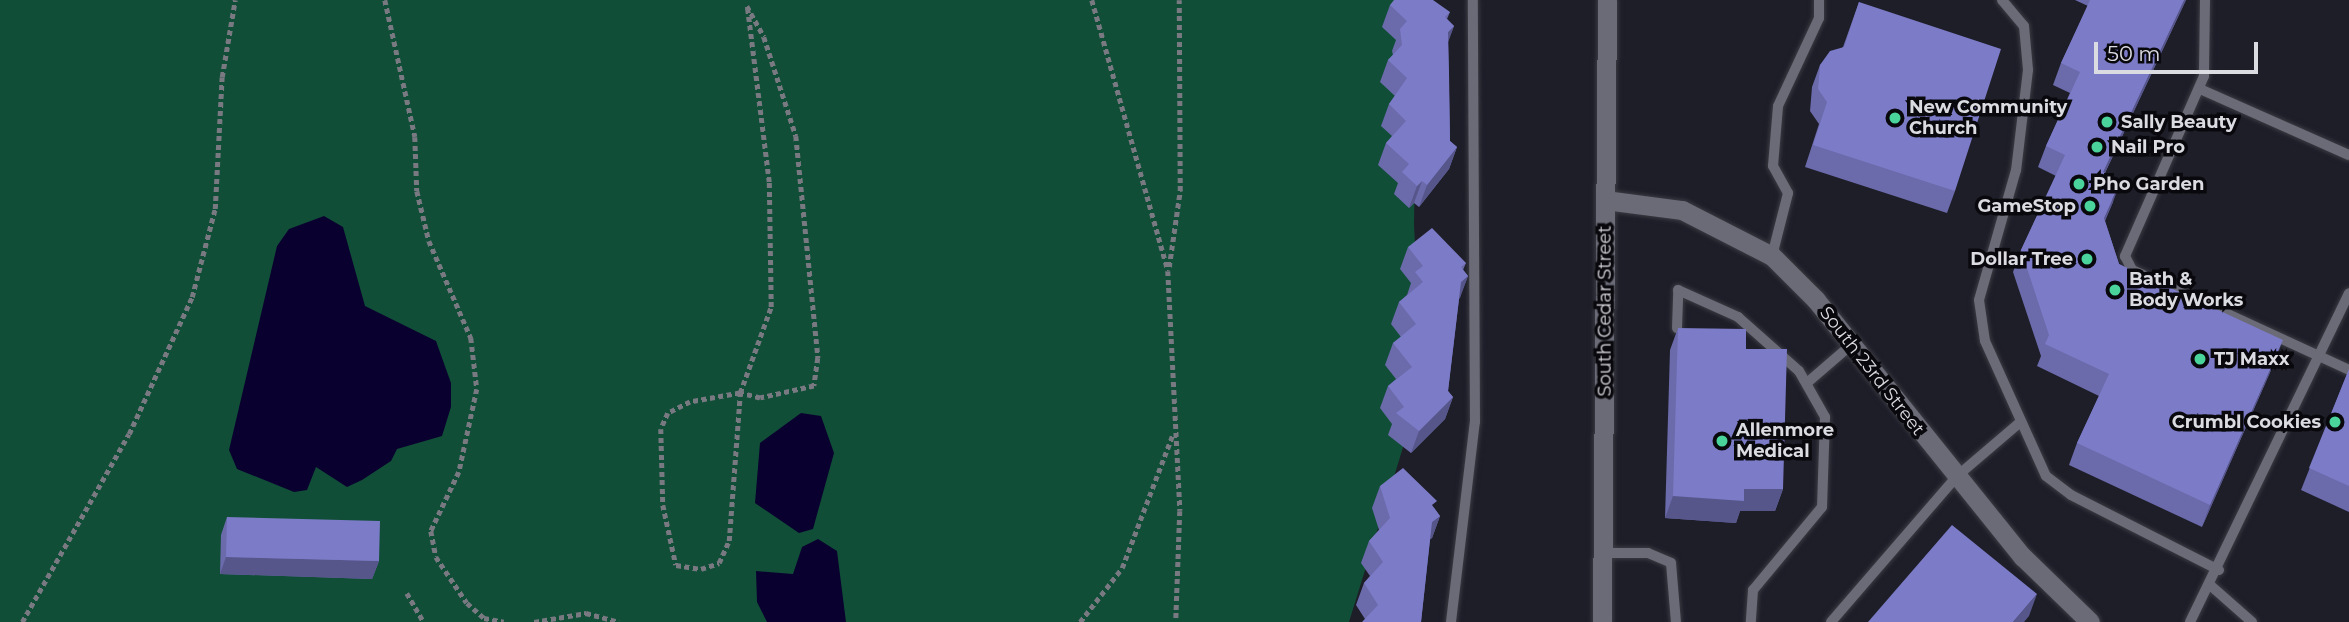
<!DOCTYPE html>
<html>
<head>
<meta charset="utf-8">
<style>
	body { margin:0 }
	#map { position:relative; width:2349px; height:622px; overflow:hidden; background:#1e1e29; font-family:Montserrat,sans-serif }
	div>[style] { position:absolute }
	.green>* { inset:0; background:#114e37 }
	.water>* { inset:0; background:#0a002f }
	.path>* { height:4.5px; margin-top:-2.25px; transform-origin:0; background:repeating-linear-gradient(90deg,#797982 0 5px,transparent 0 8.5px) }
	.roads { filter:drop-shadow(0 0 2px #3b3b43) drop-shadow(0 0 2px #3b3b43) }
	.service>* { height:10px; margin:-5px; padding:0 5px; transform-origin:5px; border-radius:5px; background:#6b6b78 }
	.minor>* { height:19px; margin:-9.5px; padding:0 9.5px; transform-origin:9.5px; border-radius:9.5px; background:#6b6b78 }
	.secondary>* { height:19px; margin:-9.5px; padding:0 9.5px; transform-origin:9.5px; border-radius:9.5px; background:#6b6b78 }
	.wall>* { inset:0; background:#6b6aab }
	.shaded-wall>* { inset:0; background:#57568b }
	.building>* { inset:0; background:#7c7bc7 }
	.dots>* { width:19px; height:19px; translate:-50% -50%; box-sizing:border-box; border:4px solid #09090d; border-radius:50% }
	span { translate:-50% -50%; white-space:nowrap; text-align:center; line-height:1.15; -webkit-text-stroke:7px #09090d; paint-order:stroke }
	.poi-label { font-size:18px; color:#dbdbe2; font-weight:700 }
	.left { translate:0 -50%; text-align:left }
	.right { translate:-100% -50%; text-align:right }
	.street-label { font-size:18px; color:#dbdbe2 }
	.scale { position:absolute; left:2094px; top:42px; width:164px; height:32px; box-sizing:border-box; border:4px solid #dbdbe2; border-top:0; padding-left:9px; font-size:21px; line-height:24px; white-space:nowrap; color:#dbdbe2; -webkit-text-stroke:5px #09090d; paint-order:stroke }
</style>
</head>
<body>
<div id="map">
	<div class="green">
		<div style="clip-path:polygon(0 0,1418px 0,1414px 224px,1422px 386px,1349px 622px,0 622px)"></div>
	</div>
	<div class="water">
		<div style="clip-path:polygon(324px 216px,343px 227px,365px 306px,436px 341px,451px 383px,451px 407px,442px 436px,397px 449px,391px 461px,362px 480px,347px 487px,316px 467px,307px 490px,294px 492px,237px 469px,229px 450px,277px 246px,289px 229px)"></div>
		<div style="clip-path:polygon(801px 413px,821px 416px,834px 453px,813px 529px,799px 533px,755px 503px,760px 443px)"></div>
		<div style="clip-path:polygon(818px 539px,837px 551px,846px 622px,767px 622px,757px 602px,756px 571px,793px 574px,802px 547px)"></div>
	</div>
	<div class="path">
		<div style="left:385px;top:0;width:140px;rotate:77.6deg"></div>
		<div style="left:415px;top:137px;width:54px;rotate:87.9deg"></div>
		<div style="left:417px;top:191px;width:51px;rotate:76.5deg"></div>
		<div style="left:429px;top:241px;width:106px;rotate:66.6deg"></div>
		<div style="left:471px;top:338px;width:51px;rotate:83.3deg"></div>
		<div style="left:477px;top:389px;width:85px;rotate:102.2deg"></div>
		<div style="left:459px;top:472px;width:65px;rotate:115.4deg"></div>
		<div style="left:431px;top:531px;width:26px;rotate:79deg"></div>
		<div style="left:436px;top:557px;width:55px;rotate:56deg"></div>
		<div style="left:467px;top:603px;width:23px;rotate:41deg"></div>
		<div style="left:484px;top:618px;width:20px;rotate:11deg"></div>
		<div style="left:1092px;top:0;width:281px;rotate:74.3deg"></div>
		<div style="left:1168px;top:271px;width:240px;rotate:87.1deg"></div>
		<div style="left:1180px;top:511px;width:111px;rotate:92.1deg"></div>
		<div style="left:1169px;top:267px;width:77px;rotate:-81.8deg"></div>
		<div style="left:1180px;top:191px;width:191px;rotate:-90.3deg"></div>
		<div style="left:740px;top:393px;width:51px;rotate:169.8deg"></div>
		<div style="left:690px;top:402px;width:25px;rotate:153deg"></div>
		<div style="left:668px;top:413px;width:17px;rotate:114deg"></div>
		<div style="left:661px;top:429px;width:76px;rotate:88.5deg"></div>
		<div style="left:663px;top:505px;width:61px;rotate:77.8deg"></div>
		<div style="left:676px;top:565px;width:25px;rotate:9deg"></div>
		<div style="left:701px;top:569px;width:19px;rotate:-18deg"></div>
		<div style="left:719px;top:563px;width:24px;rotate:-66deg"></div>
		<div style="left:729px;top:541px;width:148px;rotate:-85.7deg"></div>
		<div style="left:740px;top:393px;width:91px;rotate:-70.2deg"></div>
		<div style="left:771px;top:307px;width:125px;rotate:-90.9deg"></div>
		<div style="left:769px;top:182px;width:177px;rotate:-97.1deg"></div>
		<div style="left:747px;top:6px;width:35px;rotate:61deg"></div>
		<div style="left:764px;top:37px;width:104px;rotate:72.1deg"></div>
		<div style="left:796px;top:136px;width:223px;rotate:84.3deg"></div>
		<div style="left:818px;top:358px;width:28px;rotate:98deg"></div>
		<div style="left:814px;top:386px;width:55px;rotate:167.5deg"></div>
		<div style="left:760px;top:398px;width:21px;rotate:-166deg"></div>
		<div style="left:407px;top:593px;width:34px;rotate:60deg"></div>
		<div style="left:22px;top:622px;width:216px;rotate:-60.4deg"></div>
		<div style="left:129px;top:434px;width:151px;rotate:-65.3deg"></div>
		<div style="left:192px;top:297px;width:91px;rotate:-75.4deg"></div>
		<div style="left:215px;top:209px;width:132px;rotate:-87deg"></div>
		<div style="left:222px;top:77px;width:78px;rotate:-80.4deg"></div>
		<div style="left:534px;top:622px;width:53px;rotate:-9.8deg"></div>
		<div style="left:586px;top:613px;width:34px;rotate:15deg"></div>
		<div style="left:1080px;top:622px;width:68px;rotate:-52.1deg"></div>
		<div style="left:1122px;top:568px;width:143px;rotate:-69.2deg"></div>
	</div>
	<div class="roads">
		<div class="service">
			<div style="left:2002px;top:0;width:34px;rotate:50deg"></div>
			<div style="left:2024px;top:26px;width:44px;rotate:84.8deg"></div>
			<div style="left:2028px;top:70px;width:101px;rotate:96.8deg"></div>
			<div style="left:2016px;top:170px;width:135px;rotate:105.9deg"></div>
			<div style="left:1979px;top:300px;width:41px;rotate:81.7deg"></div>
			<div style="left:1985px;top:341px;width:148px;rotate:65.7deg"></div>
			<div style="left:2046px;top:476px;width:31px;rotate:37deg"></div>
			<div style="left:2071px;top:495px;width:166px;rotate:26.9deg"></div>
			<div style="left:2205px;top:0;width:76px;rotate:90.8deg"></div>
			<div style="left:2204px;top:76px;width:197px;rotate:113.7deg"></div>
			<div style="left:2125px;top:256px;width:16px;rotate:63deg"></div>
			<div style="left:2132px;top:270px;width:239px;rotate:24.7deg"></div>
			<div style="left:2200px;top:89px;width:163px;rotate:23.9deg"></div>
			<div style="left:1772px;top:256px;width:65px;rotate:-75.7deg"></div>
			<div style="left:1788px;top:193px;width:31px;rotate:-119deg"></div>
			<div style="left:1773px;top:166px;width:60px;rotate:-85.2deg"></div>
			<div style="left:1778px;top:106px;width:97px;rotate:-65deg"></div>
			<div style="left:1819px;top:18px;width:18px;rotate:-90deg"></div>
			<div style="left:1677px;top:328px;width:38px;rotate:-88deg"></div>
			<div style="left:1678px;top:290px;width:66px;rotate:24.2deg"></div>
			<div style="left:1738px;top:317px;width:81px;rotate:41.5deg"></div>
			<div style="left:1799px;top:371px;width:53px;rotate:60.5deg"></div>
			<div style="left:1825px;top:417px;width:90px;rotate:91.9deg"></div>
			<div style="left:1822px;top:507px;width:108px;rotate:129.7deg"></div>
			<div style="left:1753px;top:590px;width:32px;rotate:94deg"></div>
			<div style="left:1808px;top:382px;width:57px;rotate:-40.7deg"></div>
			<div style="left:1602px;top:553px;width:46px"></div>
			<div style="left:1648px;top:553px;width:25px;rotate:23deg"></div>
			<div style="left:1671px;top:563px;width:59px;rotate:85.2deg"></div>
			<div style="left:2210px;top:585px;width:56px;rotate:41.4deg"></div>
			<div style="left:1451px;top:622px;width:201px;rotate:-83.2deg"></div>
			<div style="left:1475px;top:422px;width:422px;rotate:-90.3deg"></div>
			<div style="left:1831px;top:622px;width:191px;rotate:-49.2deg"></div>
			<div style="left:1956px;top:477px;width:82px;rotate:-40.5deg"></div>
			<div style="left:2190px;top:622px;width:365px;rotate:-64.2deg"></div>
		</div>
		<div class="minor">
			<div style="left:1605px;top:200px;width:78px;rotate:7.4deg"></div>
			<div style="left:1682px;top:210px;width:101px;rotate:27.1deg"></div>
			<div style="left:1772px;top:256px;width:62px;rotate:45deg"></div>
			<div style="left:1816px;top:300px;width:330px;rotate:51.2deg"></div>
			<div style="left:2023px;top:557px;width:93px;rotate:44.1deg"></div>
		</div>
		<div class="secondary">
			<div style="left:1602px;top:622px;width:622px;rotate:-89.54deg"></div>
		</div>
	</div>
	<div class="wall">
		<div style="clip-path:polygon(2075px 0,2186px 0,2105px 173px,2113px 202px,2105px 221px,2119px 264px,2275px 361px,2202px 527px,2069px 465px,2077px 443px,2099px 396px,2037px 366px,2041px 356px,2013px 272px,2021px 250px,2056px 176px,2038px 167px,2046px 146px,2070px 93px,2053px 85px,2061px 63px,2088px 6px)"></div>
		<div style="clip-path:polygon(1859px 2px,1955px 191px,1947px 213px,1805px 167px,1819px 124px,1810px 111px,1812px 87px,1820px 65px,1843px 47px)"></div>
		<div style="clip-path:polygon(1390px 5px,1450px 12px,1447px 19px,1454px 26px,1448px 41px,1450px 141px,1457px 147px,1449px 169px,1419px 207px,1414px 203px,1409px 208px,1394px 194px,1398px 183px,1378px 165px,1386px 143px,1392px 136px,1381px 126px,1389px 104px,1395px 96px,1380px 82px,1388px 60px,1393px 55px,1392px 51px,1396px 40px,1382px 27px)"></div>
		<div style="clip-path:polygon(1408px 247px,1466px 263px,1463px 270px,1468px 276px,1459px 299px,1448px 391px,1453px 397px,1445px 419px,1411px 453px,1388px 435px,1392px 424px,1380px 408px,1388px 386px,1396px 379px,1385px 365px,1393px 343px,1401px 337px,1391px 324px,1399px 302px,1407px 295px,1411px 283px,1400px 269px)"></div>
		<div style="clip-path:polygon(1678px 328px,1746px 349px,1783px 489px,1775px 511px,1740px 511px,1736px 523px,1665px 518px,1670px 350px)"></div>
		<div style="clip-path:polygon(2349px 369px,2349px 512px,2301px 490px)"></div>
		<div style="clip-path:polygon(1380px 486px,1434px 508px,1440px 516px,1432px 538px,1430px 539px,1421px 622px,1365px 619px,1356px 605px,1364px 583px,1370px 576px,1361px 563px,1369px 541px,1379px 530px,1372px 508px)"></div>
		<div style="clip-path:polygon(227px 517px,379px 561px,372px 579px,220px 574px,221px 535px)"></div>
	</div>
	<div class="shaded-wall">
		<div style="clip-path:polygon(2184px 0,2186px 0,2095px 194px,2103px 172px)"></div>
		<div style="clip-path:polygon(1454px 26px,1446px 48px,1448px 32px)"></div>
		<div style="clip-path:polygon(1457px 147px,1449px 169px,1419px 207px,1427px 185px)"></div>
		<div style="clip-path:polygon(2121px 180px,2113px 202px,2096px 240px,2104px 218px)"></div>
		<div style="clip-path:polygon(1422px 181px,1414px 203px,1409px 208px,1417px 186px)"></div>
		<div style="clip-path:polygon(1468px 276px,1460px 298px,1453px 304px,1461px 282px)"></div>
		<div style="clip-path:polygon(2283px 340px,2275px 361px,2202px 527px,2210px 505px)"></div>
		<div style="clip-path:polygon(1453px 397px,1445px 419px,1411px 453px,1419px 431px)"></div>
		<div style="clip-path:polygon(1744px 489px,1783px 489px,1775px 511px,1740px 511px,1736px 523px,1665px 518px,1673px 496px)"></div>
		<div style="clip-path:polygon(1440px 516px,1432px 538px,1424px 544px,1432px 522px)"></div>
		<div style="clip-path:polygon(226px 557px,379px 561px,372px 579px,220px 574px)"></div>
		<div style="clip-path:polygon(2037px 594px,2029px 616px,2024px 622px,2013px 622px)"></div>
	</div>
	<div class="building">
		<div style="clip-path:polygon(1394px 0,1433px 0,1450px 12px,1445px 17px,1454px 26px,1448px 32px,1449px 72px,1450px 141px,1457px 147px,1427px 185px,1422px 181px,1417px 186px,1402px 172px,1409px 164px,1386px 143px,1406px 121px,1389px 104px,1407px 78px,1388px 60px,1402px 45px,1400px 29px,1407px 21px,1390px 5px)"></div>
		<div style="clip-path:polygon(2090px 0,2184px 0,2103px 172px,2121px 180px,2104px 218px,2119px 264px,2283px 340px,2210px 505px,2077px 443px,2109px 374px,2045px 344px,2049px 335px,2021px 250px,2065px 155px,2046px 146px,2080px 72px,2061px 63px)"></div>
		<div style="clip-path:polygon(1859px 2px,2001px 49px,1955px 191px,1813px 145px,1827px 102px,1818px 89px,1820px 65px,1830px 51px,1844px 47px)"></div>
		<div style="clip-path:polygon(1432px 228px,1466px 263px,1461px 267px,1468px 276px,1461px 282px,1448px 391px,1453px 397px,1419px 431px,1396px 413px,1404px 407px,1388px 386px,1412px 367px,1393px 343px,1416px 324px,1399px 302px,1423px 282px,1415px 272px,1423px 266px,1408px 247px)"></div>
		<div style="clip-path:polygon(1678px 328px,1746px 329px,1746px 349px,1787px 349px,1783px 489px,1744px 489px,1744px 501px,1673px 496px)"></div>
		<div style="clip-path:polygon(2349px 369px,2349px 486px,2309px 468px)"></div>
		<div style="clip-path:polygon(1403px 468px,1437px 501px,1432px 505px,1440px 516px,1432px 522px,1421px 622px,1362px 622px,1378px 605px,1364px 583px,1383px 562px,1369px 541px,1390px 518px,1380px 486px)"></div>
		<div style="clip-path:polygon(227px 517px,380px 521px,379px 561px,226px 557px)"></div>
		<div style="clip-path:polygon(1952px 525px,2037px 594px,2013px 622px,1868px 622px)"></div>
	</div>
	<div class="dots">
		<div style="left:1895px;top:118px;background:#4ad49c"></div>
		<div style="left:2107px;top:122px;background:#4ad49c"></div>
		<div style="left:2097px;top:147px;background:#4ad49c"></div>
		<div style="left:2079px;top:184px;background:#4ad49c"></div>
		<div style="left:2090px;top:206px;background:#4ad49c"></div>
		<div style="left:2087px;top:259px;background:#4ad49c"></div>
		<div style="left:2115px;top:290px;background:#4ad49c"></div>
		<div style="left:2200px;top:359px;background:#4ad49c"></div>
		<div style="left:2335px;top:422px;background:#4ad49c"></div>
		<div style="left:1722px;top:441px;background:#4ad49c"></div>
	</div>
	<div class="poi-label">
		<span class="left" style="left:1909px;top:118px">New Community<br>Church</span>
		<span class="left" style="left:2121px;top:122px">Sally Beauty</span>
		<span class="left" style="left:2111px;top:147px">Nail Pro</span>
		<span class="left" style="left:2093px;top:184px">Pho Garden</span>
		<span class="right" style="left:2076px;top:206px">GameStop</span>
		<span class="right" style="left:2073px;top:259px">Dollar Tree</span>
		<span class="left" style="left:2129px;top:290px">Bath &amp;<br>Body Works</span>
		<span class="left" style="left:2214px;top:359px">TJ Maxx</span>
		<span class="right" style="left:2321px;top:422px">Crumbl Cookies</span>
		<span class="left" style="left:1736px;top:441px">Allenmore<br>Medical</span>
	</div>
	<div class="street-label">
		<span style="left:1605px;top:311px;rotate:-90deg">South Cedar Street</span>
		<span style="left:1872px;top:371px;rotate:52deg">South 23rd Street</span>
	</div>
	<div class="scale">50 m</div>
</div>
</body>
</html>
